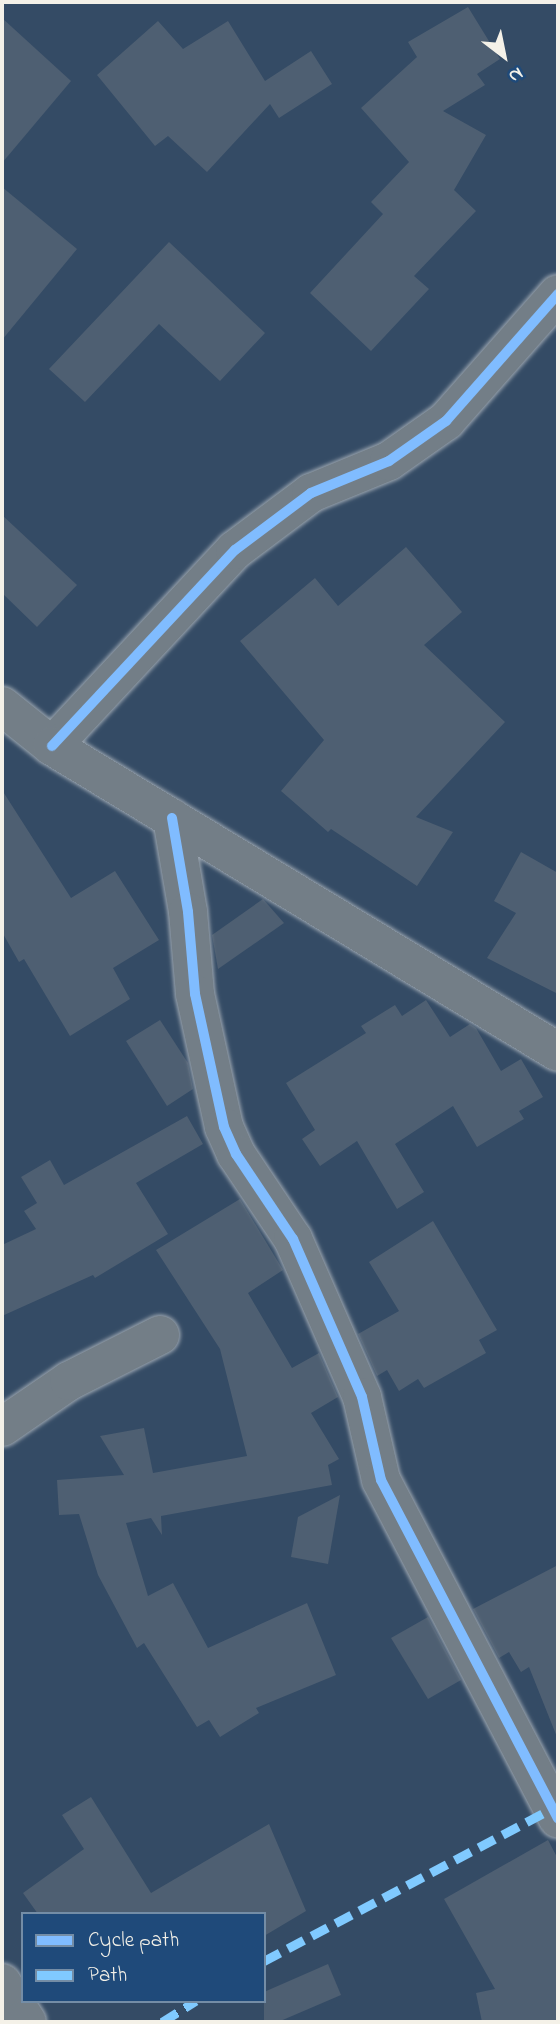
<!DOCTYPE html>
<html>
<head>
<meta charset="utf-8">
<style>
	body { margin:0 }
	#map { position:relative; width:560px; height:2024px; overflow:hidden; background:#344b65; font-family:"Indie Flower",sans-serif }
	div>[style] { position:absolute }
	.building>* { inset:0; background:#4e5f72 }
	.roads { filter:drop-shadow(0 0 2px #9ba5af) drop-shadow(0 0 2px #9ba5af) }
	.minor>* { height:38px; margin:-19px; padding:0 19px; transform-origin:19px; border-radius:19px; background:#737e87 }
	.major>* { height:38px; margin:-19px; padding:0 19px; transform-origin:19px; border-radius:19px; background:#737e87 }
	.quiet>* { height:9px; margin-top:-4.5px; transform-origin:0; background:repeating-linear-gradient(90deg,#80caff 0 18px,transparent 0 27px) }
	.cycleway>* { height:10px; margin:-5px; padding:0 5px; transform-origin:5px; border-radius:5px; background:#80bcff }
	span { translate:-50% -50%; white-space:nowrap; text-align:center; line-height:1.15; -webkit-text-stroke:5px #1f4a7a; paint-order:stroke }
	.frame { position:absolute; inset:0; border:4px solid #f4f1e8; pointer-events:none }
	.legend { position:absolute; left:21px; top:1912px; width:245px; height:91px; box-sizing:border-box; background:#1f4a7a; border:2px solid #748da6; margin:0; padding:9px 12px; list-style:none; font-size:21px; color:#f4f1e8 }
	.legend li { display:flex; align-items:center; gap:14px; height:35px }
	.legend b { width:35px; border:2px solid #748da6 }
	.north { position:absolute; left:469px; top:21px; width:70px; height:70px; -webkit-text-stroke:5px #1f4a7a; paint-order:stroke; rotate:148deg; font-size:19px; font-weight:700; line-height:28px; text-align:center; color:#f4f1e8 }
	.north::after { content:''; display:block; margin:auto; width:24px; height:32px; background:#f4f1e8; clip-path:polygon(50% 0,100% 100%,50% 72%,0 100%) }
</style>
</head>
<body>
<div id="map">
	<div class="building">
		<div style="clip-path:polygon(468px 7px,500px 59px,477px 74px,485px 85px,443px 111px,486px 135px,454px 190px,476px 211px,414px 276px,429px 289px,371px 351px,310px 293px,383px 214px,371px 202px,409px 162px,361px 108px,417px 57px,408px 42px)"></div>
		<div style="clip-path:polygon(2px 18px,71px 81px,2px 163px)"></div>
		<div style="clip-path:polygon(158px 21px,183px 49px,228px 21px,265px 81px,311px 51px,332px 84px,279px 118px,270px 104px,207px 172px,168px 136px,155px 146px,97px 75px)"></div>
		<div style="clip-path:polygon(2px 187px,77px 249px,2px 340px)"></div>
		<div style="clip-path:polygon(169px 242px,265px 333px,220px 381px,159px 324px,85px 402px,49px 369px)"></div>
		<div style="clip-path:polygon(2px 515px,77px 585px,37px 627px,2px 593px)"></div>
		<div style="clip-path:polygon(406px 547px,462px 612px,424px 645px,505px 722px,416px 817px,453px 832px,417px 886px,331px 829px,328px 832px,281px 791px,324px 740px,240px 641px,315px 578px,338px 606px)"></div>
		<div style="clip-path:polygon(2px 790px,71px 898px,115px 871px,159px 940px,113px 968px,130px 999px,70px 1036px,24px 959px,19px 962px,2px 932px)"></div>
		<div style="clip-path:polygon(521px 852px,558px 873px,558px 994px,487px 958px,516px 913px,494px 901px)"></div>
		<div style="clip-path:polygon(263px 899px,284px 923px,218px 969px,212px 935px)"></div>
		<div style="clip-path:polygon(426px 1000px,450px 1037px,470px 1024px,476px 1028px,501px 1071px,521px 1059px,543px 1097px,519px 1111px,524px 1119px,477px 1147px,453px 1106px,395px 1144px,424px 1192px,397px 1209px,357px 1141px,320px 1166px,302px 1139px,315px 1130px,286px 1083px,366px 1033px,361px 1026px,395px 1005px,402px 1016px)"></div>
		<div style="clip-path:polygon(160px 1020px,188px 1063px,193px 1089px,167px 1106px,126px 1041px)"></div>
		<div style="clip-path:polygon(187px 1116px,203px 1144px,136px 1183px,168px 1234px,95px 1278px,93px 1275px,2px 1316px,2px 1245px,36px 1229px,24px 1211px,37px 1203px,21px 1177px,50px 1160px,64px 1185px)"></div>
		<div style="clip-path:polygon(240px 1199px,283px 1270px,248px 1293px,292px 1368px,319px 1353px,338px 1397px,311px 1413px,339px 1459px,328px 1465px,332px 1485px,161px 1516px,162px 1535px,151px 1518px,126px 1523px,148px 1596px,173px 1583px,208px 1648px,307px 1603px,336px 1675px,256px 1708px,259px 1713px,220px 1737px,209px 1720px,197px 1727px,144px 1643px,137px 1648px,98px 1575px,79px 1514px,59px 1515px,57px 1480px,124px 1475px,100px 1436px,144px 1428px,153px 1473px,247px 1456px,220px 1349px,156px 1250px)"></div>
		<div style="clip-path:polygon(433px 1221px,497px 1330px,479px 1340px,486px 1353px,424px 1388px,418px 1379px,399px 1391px,387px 1370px,377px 1376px,358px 1334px,399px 1311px,369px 1262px)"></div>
		<div style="clip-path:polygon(340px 1495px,328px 1564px,291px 1557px,298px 1517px)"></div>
		<div style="clip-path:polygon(558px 1565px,558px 1737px,557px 1737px,529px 1667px,521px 1672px,509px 1652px,499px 1658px,473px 1609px)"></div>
		<div style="clip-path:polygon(428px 1617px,461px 1680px,428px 1699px,391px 1638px)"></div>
		<div style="clip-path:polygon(91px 1797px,151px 1893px,269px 1824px,306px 1911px,264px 1936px,264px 1914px,38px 1914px,23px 1893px,84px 1849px,62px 1815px)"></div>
		<div style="clip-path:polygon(548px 1840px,558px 1859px,558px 2022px,482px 2022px,476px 1993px,495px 1989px,444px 1899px)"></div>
		<div style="clip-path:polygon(328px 1964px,341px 1995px,278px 2022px,264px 2022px,264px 1992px)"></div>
	</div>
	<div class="roads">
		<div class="minor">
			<div style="left:52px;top:746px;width:268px;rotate:-47deg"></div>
			<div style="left:235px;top:550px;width:95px;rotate:-36.9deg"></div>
			<div style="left:311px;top:493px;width:84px;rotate:-22.3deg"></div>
			<div style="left:389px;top:461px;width:70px;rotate:-35.1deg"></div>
			<div style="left:446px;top:421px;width:169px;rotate:-48.6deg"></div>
			<div style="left:172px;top:818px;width:95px;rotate:80.3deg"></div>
			<div style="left:188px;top:912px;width:82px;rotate:85.1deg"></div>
			<div style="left:195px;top:994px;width:136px;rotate:77.7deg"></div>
			<div style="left:224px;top:1127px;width:30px;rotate:66deg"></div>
			<div style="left:236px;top:1154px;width:102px;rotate:56.2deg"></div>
			<div style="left:293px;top:1239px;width:172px;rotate:66.4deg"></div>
			<div style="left:362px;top:1397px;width:85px;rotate:77.1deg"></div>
			<div style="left:381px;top:1480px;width:382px;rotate:62.4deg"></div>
			<div style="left:2px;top:1427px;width:81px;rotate:-34.5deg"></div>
			<div style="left:69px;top:1381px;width:102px;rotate:-26.8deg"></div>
			<div style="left:2px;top:1983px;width:46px;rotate:57.3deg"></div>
		</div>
		<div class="major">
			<div style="left:2px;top:706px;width:64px;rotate:38.7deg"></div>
			<div style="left:52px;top:746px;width:591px;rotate:31.16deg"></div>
		</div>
	</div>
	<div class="quiet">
		<div style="left:264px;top:1961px;width:327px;rotate:-27.9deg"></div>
		<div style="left:162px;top:2022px;width:40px;rotate:-32deg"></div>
	</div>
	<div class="cycleway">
		<div style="left:52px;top:746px;width:268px;rotate:-47deg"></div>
		<div style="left:235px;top:550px;width:95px;rotate:-36.9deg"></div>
		<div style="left:311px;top:493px;width:84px;rotate:-22.3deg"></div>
		<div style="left:389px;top:461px;width:70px;rotate:-35.1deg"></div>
		<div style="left:446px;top:421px;width:169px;rotate:-48.6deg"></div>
		<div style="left:172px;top:818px;width:95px;rotate:80.3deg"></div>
		<div style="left:188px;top:912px;width:82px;rotate:85.1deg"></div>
		<div style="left:195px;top:994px;width:136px;rotate:77.7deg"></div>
		<div style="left:224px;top:1127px;width:30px;rotate:66deg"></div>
		<div style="left:236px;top:1154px;width:102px;rotate:56.2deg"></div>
		<div style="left:293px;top:1239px;width:172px;rotate:66.4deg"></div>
		<div style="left:362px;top:1397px;width:85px;rotate:77.1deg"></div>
		<div style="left:381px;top:1480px;width:382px;rotate:62.4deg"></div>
	</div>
	<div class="frame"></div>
	<ul class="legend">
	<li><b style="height:9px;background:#80bcff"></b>Cycle path</li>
	<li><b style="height:9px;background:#80caff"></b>Path</li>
	</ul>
	<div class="north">N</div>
</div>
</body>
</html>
